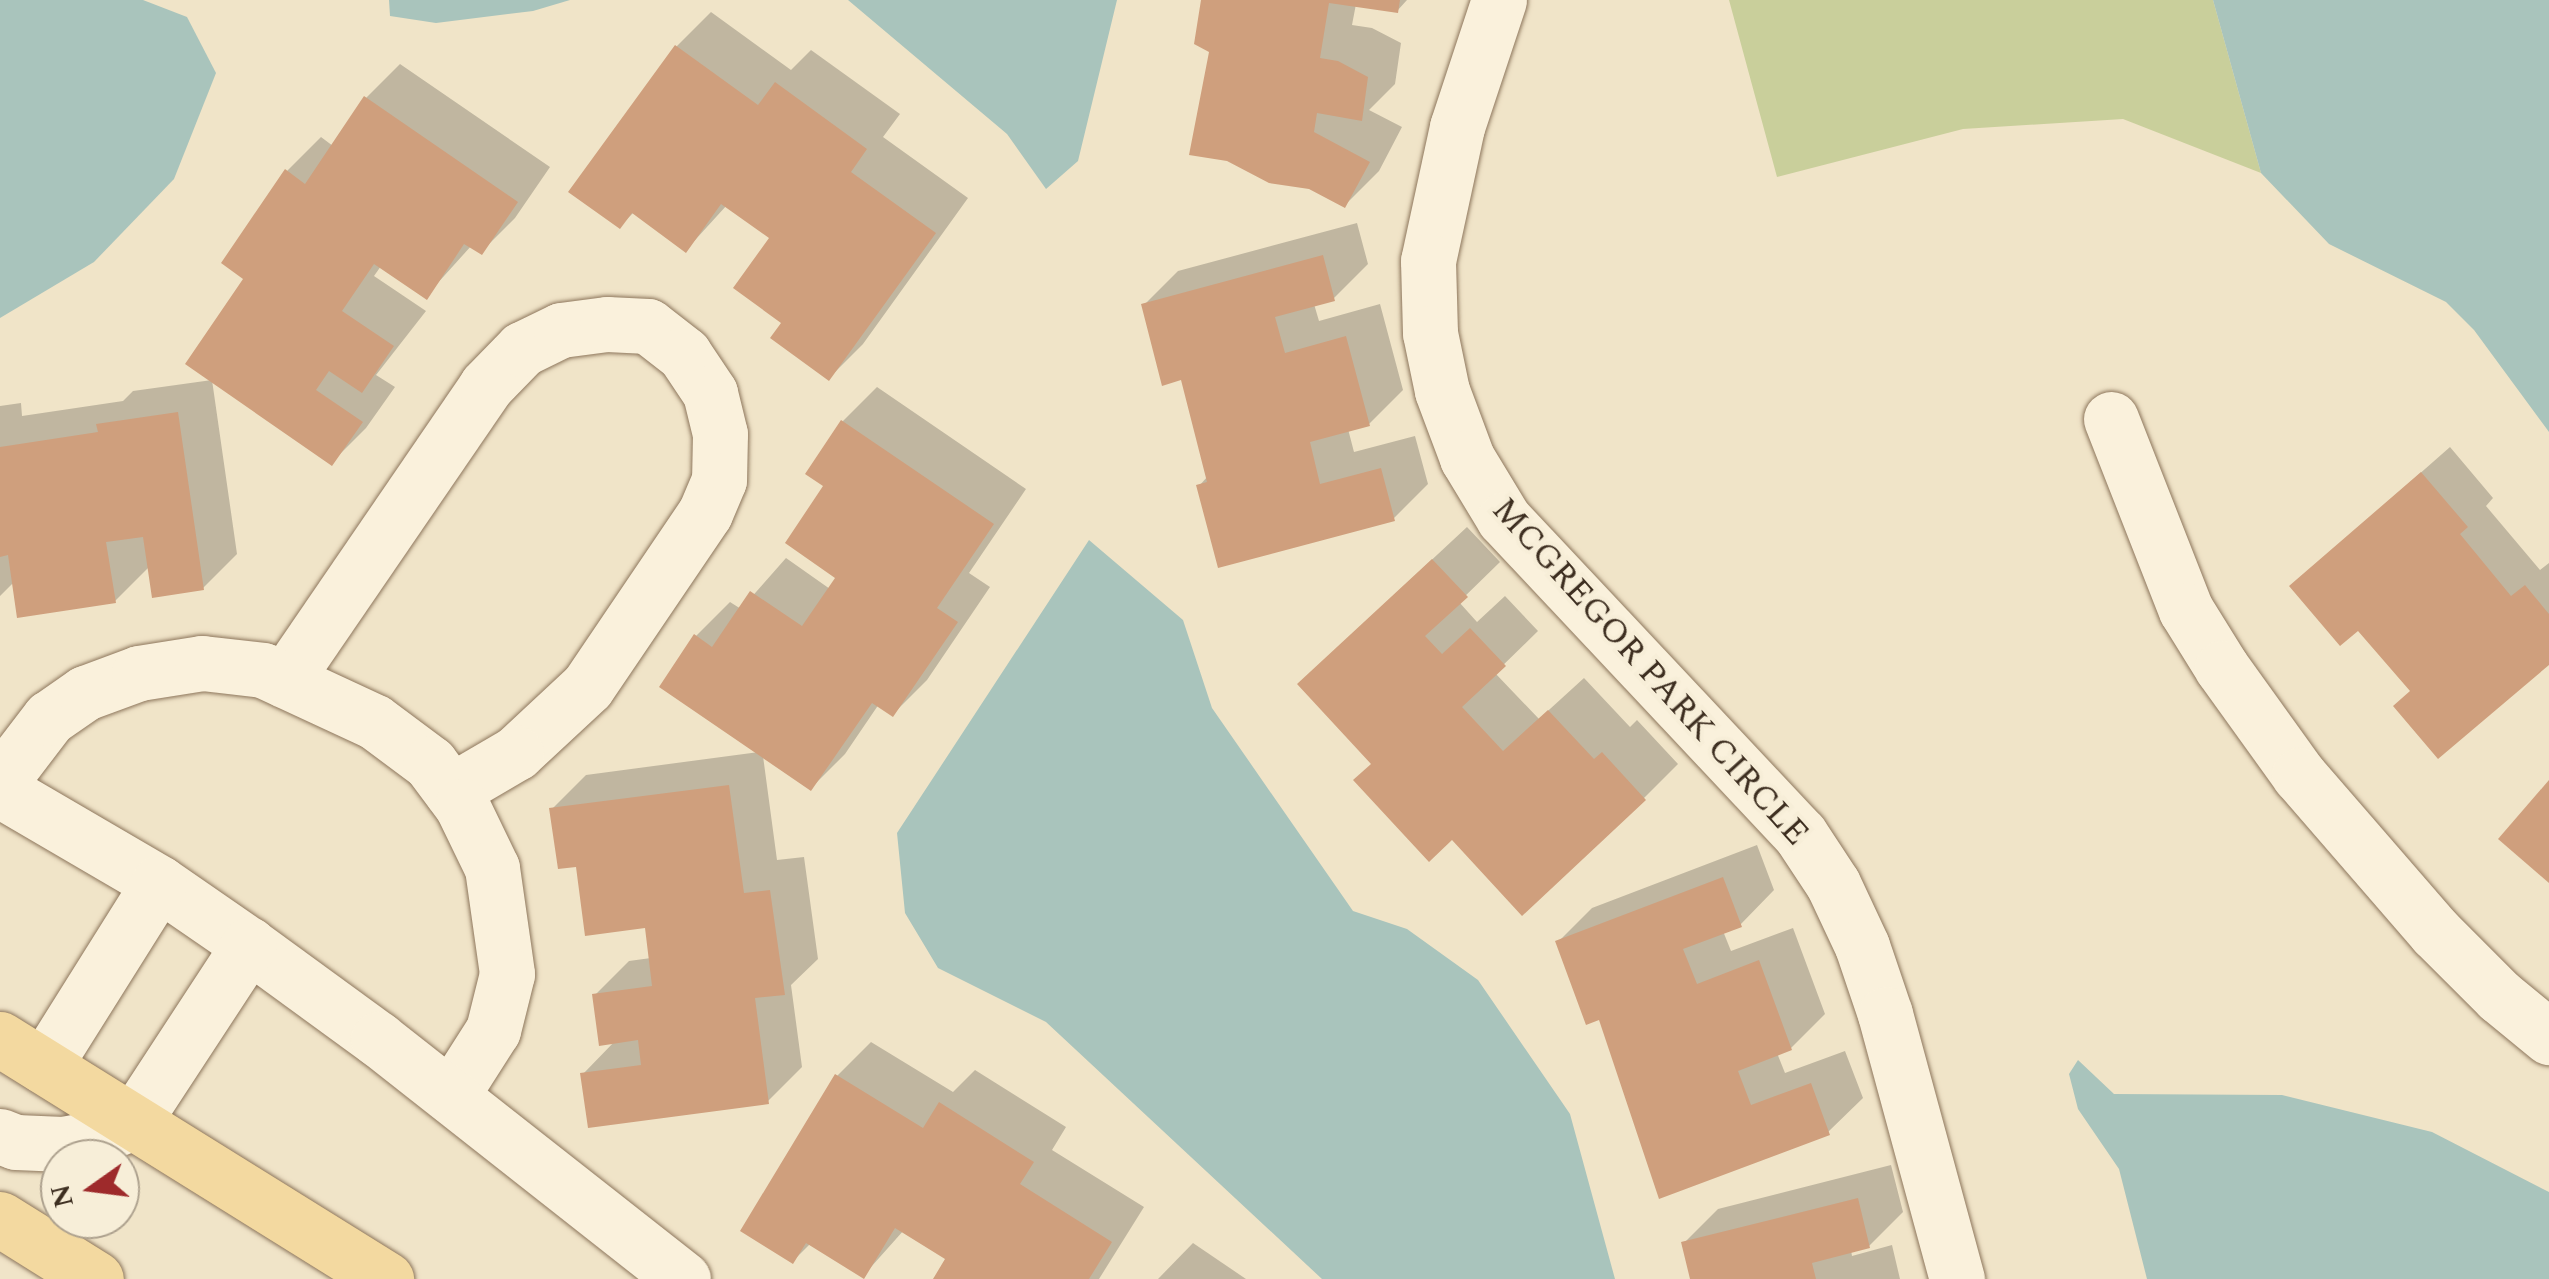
<!DOCTYPE html>
<html>
<head>
<meta charset="utf-8">
<style>
  body { margin:0 }
  #map { position:relative; width:2549px; height:1279px; overflow:hidden; background:#f0e4c8; font-family:Spectral,serif }
  div>[style] { position:absolute }
  [style*='--x'] { left:calc(var(--x)*1px); top:calc(var(--y)*1px); width:calc(var(--w)*1px); rotate:calc(var(--a)*1deg) }
  .green>* { inset:0; background:#c9cf9b }
  .water>* { inset:0; background:#a9c4bc }
  .shadow>* { inset:0; background:#0003 }
  .building>* { inset:0; background:#cf9f7d }
  .roads { filter:drop-shadow(0 0 2px #8d765c) drop-shadow(0 0 2px #8d765c) }
  .minor>* { height:55px; margin:-27.5px; padding:0 27.5px; transform-origin:27.5px; border-radius:27.5px; background:#faf1dc }
  .major>* { height:55px; margin:-27.5px; padding:0 27.5px; transform-origin:27.5px; border-radius:27.5px; background:#f3d9a0 }
  span { translate:-50% -50%; white-space:nowrap; text-align:center; line-height:1.15; -webkit-text-stroke:8px #f7eed8; paint-order:stroke }
  .street-label { font-size:35px; color:#3d2e20 }
  .north { position:absolute; left:40px; top:1139px; width:100px; height:100px; box-sizing:border-box; background:#f7eed8; border:2px solid #ada18e; border-radius:50%; rotate:256deg; font-size:28px; font-weight:700; line-height:40px; text-align:center; color:#3d2e20 }
  .north::after { content:''; display:block; margin:auto; width:35px; height:45px; background:#9e2a2b; clip-path:polygon(50% 0,100% 100%,50% 72%,0 100%) }
</style>
</head>
<body>
<div id="map">
  <div class="green">
    <i style="clip-path:polygon(1729px 0,2213px 0,2261px 173px,2123px 119px,1963px 129px,1777px 177px)"></i>
  </div>
  <div class="water">
    <i style="clip-path:polygon(0 0,143px 0,187px 17px,216px 73px,174px 179px,94px 262px,0 318px)"></i>
    <i style="clip-path:polygon(389px 0,570px 0,533px 11px,436px 23px,390px 16px)"></i>
    <i style="clip-path:polygon(848px 0,1117px 0,1078px 161px,1046px 189px,1007px 134px)"></i>
    <i style="clip-path:polygon(2213px 0,2549px 0,2549px 432px,2474px 330px,2446px 302px,2329px 244px,2261px 173px)"></i>
    <i style="clip-path:polygon(1089px 540px,1183px 620px,1212px 708px,1353px 911px,1407px 929px,1478px 980px,1570px 1114px,1615px 1279px,1322px 1279px,1046px 1022px,938px 968px,905px 913px,897px 833px)"></i>
    <i style="clip-path:polygon(2078px 1060px,2114px 1094px,2282px 1095px,2432px 1132px,2549px 1192px,2549px 1279px,2147px 1279px,2119px 1169px,2078px 1109px,2069px 1074px)"></i>
  </div>
  <div class="shadow">
    <i style="clip-path:polygon(1204px 0,1407px 0,1397px 11px,1356px 4px,1352px 25px,1372px 28px,1401px 43px,1395px 84px,1369px 110px,1402px 127px,1379px 171px,1345px 205px,1212px 50px)"></i>
    <i style="clip-path:polygon(711px 12px,791px 70px,811px 50px,900px 114px,883px 137px,968px 198px,863px 344px,829px 378px,784px 322px,772px 238px,727px 205px,686px 250px,634px 212px,620px 226px,572px 192px,677px 46px)"></i>
    <i style="clip-path:polygon(400px 64px,550px 167px,515px 218px,481px 252px,472px 245px,426px 296px,381px 266px,374px 276px,426px 311px,376px 375px,395px 387px,366px 428px,332px 462px,247px 279px,287px 171px,321px 137px,333px 146px,366px 98px)"></i>
    <i style="clip-path:polygon(1357px 223px,1368px 264px,1334px 298px,1314px 304px,1319px 321px,1380px 304px,1403px 390px,1369px 424px,1348px 429px,1354px 452px,1415px 436px,1428px 484px,1394px 518px,1199px 486px,1208px 476px,1182px 377px,1144px 305px,1178px 271px)"></i>
    <i style="clip-path:polygon(212px 380px,237px 554px,203px 588px,150px 566px,115px 601px,15px 581px,0 596px,0 406px,21px 403px,22px 416px,123px 401px,133px 391px)"></i>
    <i style="clip-path:polygon(877px 387px,1026px 489px,969px 573px,990px 587px,927px 680px,893px 714px,879px 704px,845px 754px,811px 788px,763px 756px,777px 860px,804px 857px,818px 959px,791px 985px,802px 1067px,768px 1101px,583px 1074px,616px 1040px,595px 995px,629px 961px,651px 958px,647px 925px,578px 864px,552px 809px,586px 775px,759px 752px,696px 636px,730px 602px,741px 609px,786px 558px,830px 589px,839px 577px,827px 486px,808px 473px,843px 421px)"></i>
    <i style="clip-path:polygon(2450px 447px,2493px 498px,2486px 506px,2540px 570px,2549px 563px,2549px 662px,2412px 691px,2358px 627px,2292px 586px)"></i>
    <i style="clip-path:polygon(1467px 527px,1500px 562px,1459px 602px,1477px 622px,1505px 596px,1538px 631px,1495px 673px,1539px 719px,1584px 678px,1630px 727px,1637px 720px,1678px 764px,1644px 798px,1452px 837px,1373px 763px,1335px 650px)"></i>
    <i style="clip-path:polygon(1757px 845px,1774px 890px,1740px 925px,1723px 931px,1731px 951px,1793px 928px,1825px 1014px,1791px 1048px,1777px 1053px,1785px 1073px,1845px 1051px,1863px 1098px,1828px 1132px,1660px 1196px,1600px 1017px,1558px 942px,1592px 908px)"></i>
    <i style="clip-path:polygon(871px 1042px,953px 1092px,975px 1070px,1066px 1127px,1052px 1150px,1144px 1207px,1099px 1279px,936px 1279px,948px 1258px,904px 1230px,863px 1276px,811px 1243px,793px 1261px,837px 1076px)"></i>
    <i style="clip-path:polygon(1891px 1165px,1903px 1212px,1869px 1246px,1851px 1250px,1852px 1256px,1892px 1245px,1900px 1279px,1693px 1279px,1684px 1243px,1718px 1209px)"></i>
    <i style="clip-path:polygon(1193px 1243px,1246px 1279px,1158px 1279px)"></i>
  </div>
  <div class="building">
    <i style="clip-path:polygon(1201px 0,1400px 0,1398px 13px,1329px 3px,1320px 58px,1338px 61px,1368px 77px,1362px 121px,1317px 113px,1314px 132px,1370px 162px,1345px 208px,1309px 189px,1269px 183px,1227px 161px,1189px 155px,1209px 52px,1194px 44px)"></i>
    <i style="clip-path:polygon(675px 45px,758px 105px,775px 82px,867px 149px,851px 172px,936px 233px,829px 381px,770px 338px,781px 323px,733px 288px,769px 238px,721px 204px,686px 253px,632px 213px,620px 229px,568px 192px)"></i>
    <i style="clip-path:polygon(364px 96px,518px 202px,482px 255px,464px 244px,427px 300px,374px 264px,342px 311px,394px 346px,362px 393px,329px 371px,316px 390px,363px 422px,332px 466px,185px 364px,243px 279px,221px 263px,285px 169px,305px 184px)"></i>
    <i style="clip-path:polygon(1323px 255px,1335px 301px,1275px 317px,1285px 353px,1346px 336px,1370px 426px,1310px 442px,1320px 484px,1381px 468px,1395px 521px,1218px 568px,1196px 485px,1207px 482px,1181px 380px,1162px 386px,1141px 304px)"></i>
    <i style="clip-path:polygon(178px 412px,204px 590px,152px 598px,143px 537px,106px 542px,116px 603px,17px 618px,8px 555px,0 557px,0 447px,98px 432px,96px 424px)"></i>
    <i style="clip-path:polygon(841px 420px,994px 524px,937px 608px,958px 622px,893px 717px,872px 703px,811px 791px,659px 687px,694px 634px,712px 647px,750px 591px,802px 626px,835px 578px,785px 543px,823px 486px,805px 474px)"></i>
    <i style="clip-path:polygon(2421px 472px,2468px 527px,2460px 534px,2511px 596px,2525px 585px,2549px 614px,2549px 665px,2438px 759px,2393px 706px,2410px 691px,2358px 631px,2340px 646px,2289px 586px)"></i>
    <i style="clip-path:polygon(1432px 559px,1468px 597px,1425px 636px,1442px 654px,1470px 628px,1506px 666px,1462px 707px,1503px 751px,1548px 710px,1594px 759px,1602px 752px,1646px 800px,1522px 916px,1452px 840px,1429px 862px,1353px 780px,1371px 764px,1297px 684px)"></i>
    <i style="clip-path:polygon(2549px 780px,2549px 883px,2498px 839px)"></i>
    <i style="clip-path:polygon(729px 785px,744px 893px,770px 890px,785px 995px,755px 998px,769px 1104px,588px 1128px,580px 1073px,641px 1065px,638px 1040px,599px 1046px,592px 994px,652px 986px,645px 928px,585px 936px,576px 867px,558px 869px,549px 808px)"></i>
    <i style="clip-path:polygon(1723px 877px,1742px 927px,1683px 949px,1697px 984px,1759px 960px,1792px 1050px,1738px 1071px,1751px 1105px,1811px 1083px,1830px 1135px,1659px 1199px,1599px 1020px,1586px 1025px,1555px 941px)"></i>
    <i style="clip-path:polygon(835px 1074px,923px 1128px,939px 1102px,1034px 1162px,1020px 1184px,1112px 1242px,1089px 1279px,933px 1279px,945px 1259px,895px 1228px,864px 1279px,806px 1243px,793px 1264px,740px 1231px)"></i>
    <i style="clip-path:polygon(1858px 1198px,1870px 1248px,1812px 1263px,1816px 1279px,1690px 1279px,1681px 1242px)"></i>
  </div>
  <div class="roads">
    <div class="minor">
      <i style="--x:1499;--y:0;--w:134;--a:108.3"></i>
      <i style="--x:1457;--y:127;--w:137;--a:102.2"></i>
      <i style="--x:1428;--y:261;--w:72;--a:88.4"></i>
      <i style="--x:1430;--y:333;--w:59;--a:78.3"></i>
      <i style="--x:1442;--y:391;--w:72;--a:69.5"></i>
      <i style="--x:1467;--y:458;--w:71;--a:58.8"></i>
      <i style="--x:1504;--y:519;--w:432;--a:46.8"></i>
      <i style="--x:1800;--y:834;--w:60;--a:56.6"></i>
      <i style="--x:1833;--y:884;--w:68;--a:64.9"></i>
      <i style="--x:1862;--y:946;--w:72;--a:71.3"></i>
      <i style="--x:1885;--y:1014;--w:275;--a:74.8"></i>
      <i style="--x:2111;--y:419;--w:205;--a:68.6"></i>
      <i style="--x:2186;--y:610;--w:68;--a:58.2"></i>
      <i style="--x:2222;--y:668;--w:132;--a:54.3"></i>
      <i style="--x:2299;--y:775;--w:208;--a:49.1"></i>
      <i style="--x:2435;--y:932;--w:91;--a:45"></i>
      <i style="--x:2499;--y:996;--w:65;--a:39.4"></i>
      <i style="--x:285;--y:680;--w:356;--a:-55.6"></i>
      <i style="--x:486;--y:386;--w:52;--a:-45.8"></i>
      <i style="--x:522;--y:349;--w:43;--a:-26"></i>
      <i style="--x:561;--y:330;--w:46;--a:-7.4"></i>
      <i style="--x:607;--y:324;--w:41;--a:2.8"></i>
      <i style="--x:648;--y:326;--w:46;--a:37.9"></i>
      <i style="--x:684;--y:354;--w:47;--a:56.3"></i>
      <i style="--x:710;--y:393;--w:42;--a:76.3"></i>
      <i style="--x:720;--y:434;--w:46;--a:91.2"></i>
      <i style="--x:719;--y:480;--w:36;--a:113"></i>
      <i style="--x:705;--y:513;--w:210;--a:124.1"></i>
      <i style="--x:587;--y:687;--w:97;--a:137.1"></i>
      <i style="--x:516;--y:753;--w:75;--a:149.7"></i>
      <i style="--x:0;--y:782;--w:81;--a:-52.6"></i>
      <i style="--x:49;--y:718;--w:44;--a:-34.8"></i>
      <i style="--x:85;--y:693;--w:58;--a:-20.3"></i>
      <i style="--x:139;--y:673;--w:64;--a:-9"></i>
      <i style="--x:202;--y:663;--w:61;--a:6.5"></i>
      <i style="--x:263;--y:670;--w:123;--a:24.9"></i>
      <i style="--x:375;--y:722;--w:69;--a:36.7"></i>
      <i style="--x:430;--y:763;--w:54;--a:53.3"></i>
      <i style="--x:462;--y:806;--w:69;--a:64.2"></i>
      <i style="--x:492;--y:868;--w:107;--a:81.9"></i>
      <i style="--x:507;--y:974;--w:58;--a:104"></i>
      <i style="--x:493;--y:1030;--w:78;--a:122.5"></i>
      <i style="--x:0;--y:790;--w:184;--a:30.3"></i>
      <i style="--x:159;--y:883;--w:109;--a:34.6"></i>
      <i style="--x:249;--y:945;--w:160;--a:36.1"></i>
      <i style="--x:378;--y:1039;--w:388;--a:38.2"></i>
      <i style="--x:44;--y:1066;--w:216;--a:-57.9"></i>
      <i style="--x:0;--y:1136;--w:17;--a:21"></i>
      <i style="--x:16;--y:1142;--w:47;--a:2.4"></i>
      <i style="--x:63;--y:1144;--w:32;--a:-11"></i>
      <i style="--x:94;--y:1138;--w:42;--a:-22.3"></i>
      <i style="--x:133;--y:1122;--w:212;--a:-56.8"></i>
    </div>
    <div class="major">
      <i style="--x:0;--y:1039;--w:455;--a:31.9"></i>
      <i style="--x:0;--y:1219;--w:113;--a:32"></i>
    </div>
  </div>
  <div class="street-label">
    <span style="left:1650px;top:672px;rotate:48deg">MCGREGOR PARK CIRCLE</span>
  </div>
  <div class="north">N</div>
</div>
</body>
</html>
